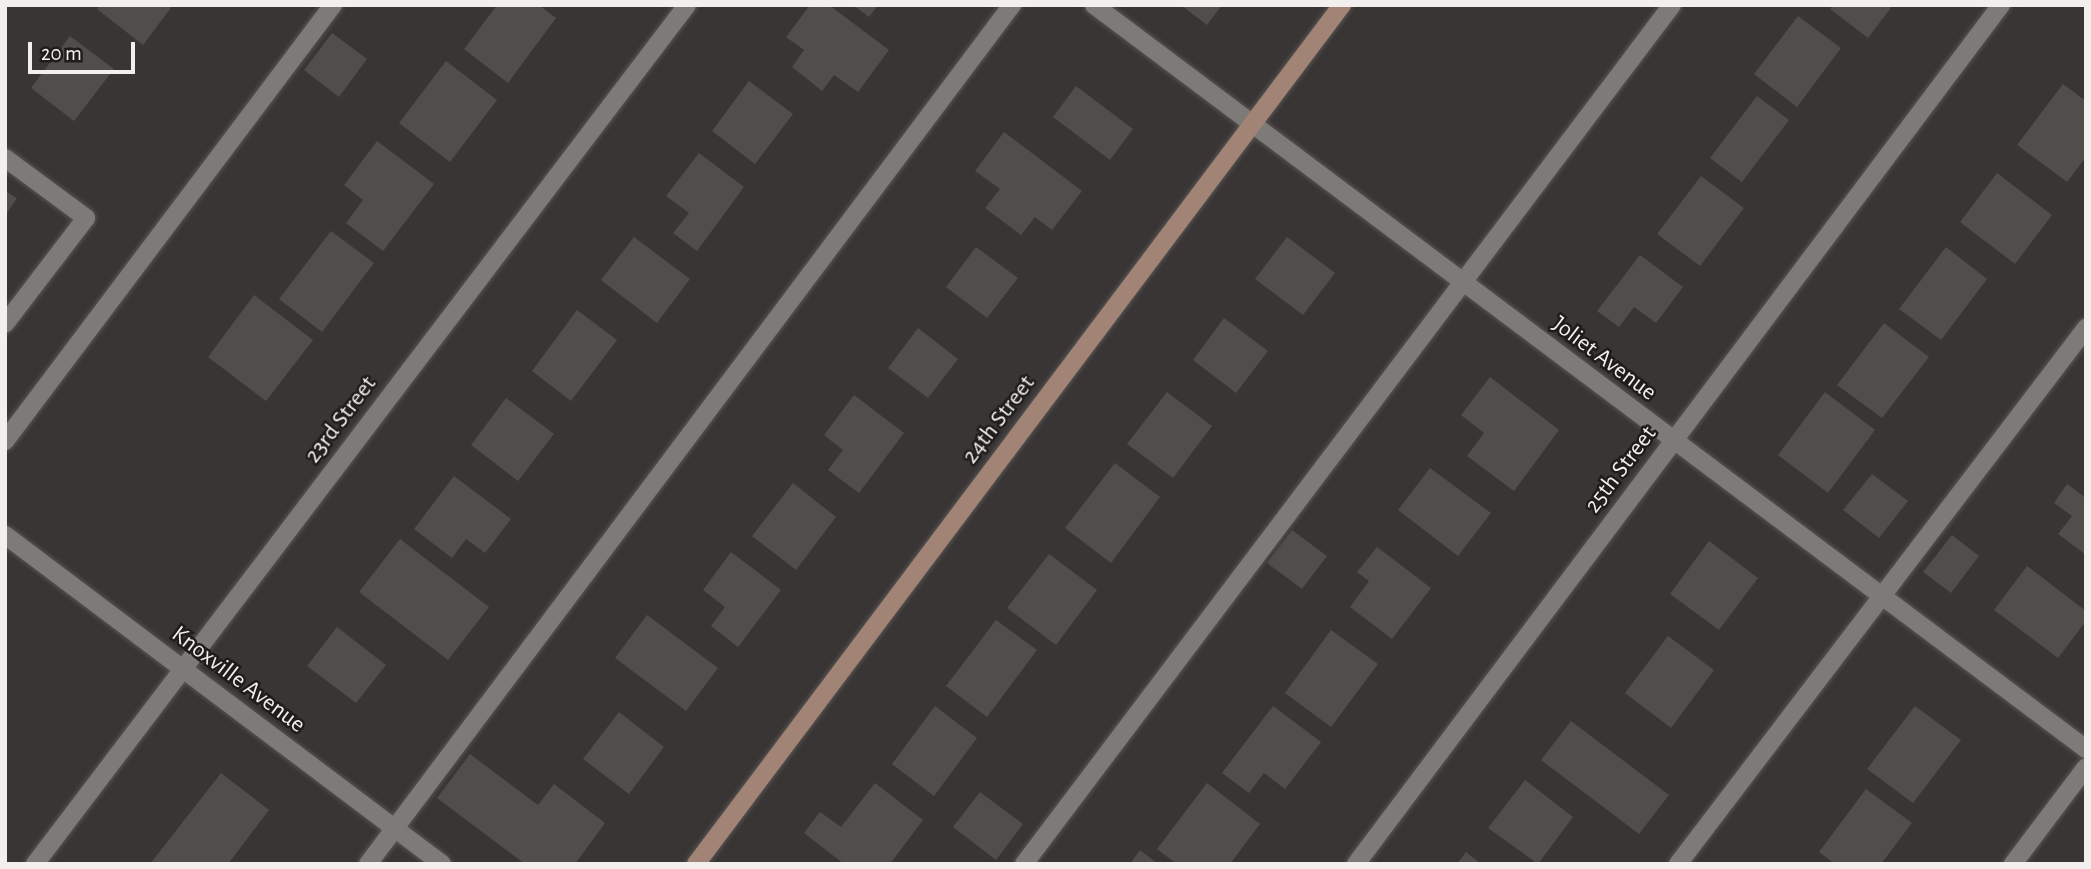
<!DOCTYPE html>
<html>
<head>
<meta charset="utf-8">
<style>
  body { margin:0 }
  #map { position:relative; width:2091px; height:869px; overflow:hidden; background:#393534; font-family:"Alegreya Sans",sans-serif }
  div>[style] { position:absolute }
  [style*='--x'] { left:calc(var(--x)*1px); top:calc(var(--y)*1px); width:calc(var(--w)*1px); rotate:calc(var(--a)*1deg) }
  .building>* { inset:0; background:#514d4b }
  .roads { filter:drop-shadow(0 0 2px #575452) drop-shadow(0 0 2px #575452) }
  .lane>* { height:18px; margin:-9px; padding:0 9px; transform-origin:9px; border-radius:9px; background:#7e7a78 }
  .street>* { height:18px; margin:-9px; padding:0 9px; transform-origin:9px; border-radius:9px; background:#7e7a78 }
  .secondary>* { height:18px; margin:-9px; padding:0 9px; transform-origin:9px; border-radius:9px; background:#a28477 }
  span { translate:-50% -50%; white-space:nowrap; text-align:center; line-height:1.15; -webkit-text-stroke:5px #1f1d1c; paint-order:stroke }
  .street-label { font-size:24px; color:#f2efee }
  .frame { position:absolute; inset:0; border:7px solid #f2efee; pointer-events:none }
  .scale { position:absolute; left:28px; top:42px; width:107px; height:32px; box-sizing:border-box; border:4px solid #f2efee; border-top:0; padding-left:9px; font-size:21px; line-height:24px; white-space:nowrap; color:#f2efee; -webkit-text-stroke:5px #1f1d1c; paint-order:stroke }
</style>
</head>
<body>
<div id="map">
  <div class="building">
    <i style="clip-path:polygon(100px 5px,173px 5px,143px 45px,97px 9px)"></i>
    <i style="clip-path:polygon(497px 5px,539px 5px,556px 18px,508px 83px,464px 49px)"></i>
    <i style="clip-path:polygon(810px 5px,829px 5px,889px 50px,858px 92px,834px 75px,822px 91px,792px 67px,804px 50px,786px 37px)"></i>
    <i style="clip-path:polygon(853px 5px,878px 5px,869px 17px)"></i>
    <i style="clip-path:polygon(1181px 5px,1222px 5px,1207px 25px)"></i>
    <i style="clip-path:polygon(1833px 5px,1893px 5px,1868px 38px,1830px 9px)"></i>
    <i style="clip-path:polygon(1798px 16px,1841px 48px,1797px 107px,1754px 74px)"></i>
    <i style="clip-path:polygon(332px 33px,367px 59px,339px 97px,304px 70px)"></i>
    <i style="clip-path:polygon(70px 36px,114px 69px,74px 121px,31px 88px)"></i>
    <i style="clip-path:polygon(446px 61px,497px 100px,450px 162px,399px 123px)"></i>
    <i style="clip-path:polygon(749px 81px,793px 114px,755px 164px,712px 131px)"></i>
    <i style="clip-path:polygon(2063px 84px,2086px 101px,2086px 157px,2067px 182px,2017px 145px)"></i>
    <i style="clip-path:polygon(1076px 86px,1133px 129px,1110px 160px,1053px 117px)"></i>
    <i style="clip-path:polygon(1757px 96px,1789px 120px,1742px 182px,1710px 158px)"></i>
    <i style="clip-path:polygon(1004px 132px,1082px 191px,1052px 230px,1035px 217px,1021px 235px,985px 208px,1000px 189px,975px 171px)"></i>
    <i style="clip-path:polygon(377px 141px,434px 184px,383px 251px,346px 223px,363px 200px,344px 185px)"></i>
    <i style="clip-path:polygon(699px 153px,744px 187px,697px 251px,673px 233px,689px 213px,666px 196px)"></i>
    <i style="clip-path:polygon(1997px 173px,2052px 215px,2015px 264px,1960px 222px)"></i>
    <i style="clip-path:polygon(1701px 176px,1744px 208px,1700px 266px,1657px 234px)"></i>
    <i style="clip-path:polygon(5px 191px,17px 198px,5px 216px)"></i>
    <i style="clip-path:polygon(331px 231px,374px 263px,322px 332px,279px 299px)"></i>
    <i style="clip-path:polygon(634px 237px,690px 279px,657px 323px,601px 280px)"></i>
    <i style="clip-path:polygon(1287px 237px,1335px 273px,1303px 315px,1255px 279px)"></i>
    <i style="clip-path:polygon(976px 247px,1018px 278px,987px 318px,946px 287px)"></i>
    <i style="clip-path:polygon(1946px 247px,1987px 279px,1941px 340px,1899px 309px)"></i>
    <i style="clip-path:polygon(1640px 255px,1683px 287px,1656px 323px,1634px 307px,1619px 327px,1597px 311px)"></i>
    <i style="clip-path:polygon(254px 295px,313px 340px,266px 401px,208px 357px)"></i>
    <i style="clip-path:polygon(577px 310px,617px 340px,571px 401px,532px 371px)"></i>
    <i style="clip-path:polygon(1224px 318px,1268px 351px,1236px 393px,1193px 360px)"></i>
    <i style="clip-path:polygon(1884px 323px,1929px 357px,1882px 418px,1837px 385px)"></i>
    <i style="clip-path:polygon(918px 328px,958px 359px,928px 398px,888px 368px)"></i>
    <i style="clip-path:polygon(1490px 377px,1559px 430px,1514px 491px,1467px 456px,1484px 433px,1461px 415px)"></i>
    <i style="clip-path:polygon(1167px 392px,1212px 426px,1173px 478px,1127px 444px)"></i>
    <i style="clip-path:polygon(1825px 392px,1875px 430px,1828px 493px,1778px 455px)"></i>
    <i style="clip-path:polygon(854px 395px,904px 433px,859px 493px,828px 470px,843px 450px,824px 435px)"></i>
    <i style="clip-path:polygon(506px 398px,554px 434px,518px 481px,471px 445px)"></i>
    <i style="clip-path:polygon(1115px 463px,1160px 497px,1111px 563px,1065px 528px)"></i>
    <i style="clip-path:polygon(1430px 468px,1491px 513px,1458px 556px,1398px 510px)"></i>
    <i style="clip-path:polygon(1872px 474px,1908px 501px,1879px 538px,1843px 510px)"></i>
    <i style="clip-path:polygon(454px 476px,511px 519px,485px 553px,466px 539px,452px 558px,414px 529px)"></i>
    <i style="clip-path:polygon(793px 483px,836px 517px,796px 570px,752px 536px)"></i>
    <i style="clip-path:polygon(2067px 484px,2086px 498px,2086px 555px,2058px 534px,2072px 516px,2054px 503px)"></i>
    <i style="clip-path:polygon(1292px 530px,1327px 556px,1302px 589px,1267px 563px)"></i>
    <i style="clip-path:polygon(1952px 535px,1979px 556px,1951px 593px,1923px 572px)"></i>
    <i style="clip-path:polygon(400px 539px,489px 607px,448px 660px,359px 592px)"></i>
    <i style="clip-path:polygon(1709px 541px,1758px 578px,1719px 630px,1670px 594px)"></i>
    <i style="clip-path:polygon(1377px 547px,1431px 588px,1392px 639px,1350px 607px,1369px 581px,1357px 572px)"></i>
    <i style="clip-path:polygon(731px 552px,781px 590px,738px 647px,711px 626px,725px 607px,703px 590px)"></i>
    <i style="clip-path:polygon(1049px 554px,1097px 590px,1056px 645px,1007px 608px)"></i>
    <i style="clip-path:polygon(2027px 566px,2086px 611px,2086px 621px,2058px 658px,1994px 610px)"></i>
    <i style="clip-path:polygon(647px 615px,718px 668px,686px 711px,615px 658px)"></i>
    <i style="clip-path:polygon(996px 620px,1037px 650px,987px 717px,946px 686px)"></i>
    <i style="clip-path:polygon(337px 627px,386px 665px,356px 703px,307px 666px)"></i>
    <i style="clip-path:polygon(1331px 630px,1378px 664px,1331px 727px,1285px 693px)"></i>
    <i style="clip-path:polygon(1668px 636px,1714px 670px,1671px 728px,1625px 693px)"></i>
    <i style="clip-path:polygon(935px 706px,977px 738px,934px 796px,892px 764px)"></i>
    <i style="clip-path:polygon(1273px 706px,1321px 742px,1285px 789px,1264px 773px,1249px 793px,1222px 773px)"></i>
    <i style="clip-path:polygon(1915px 706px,1961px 740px,1913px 803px,1867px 769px)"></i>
    <i style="clip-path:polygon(619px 712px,664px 747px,629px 794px,583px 759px)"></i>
    <i style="clip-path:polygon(1571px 721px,1669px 795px,1639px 834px,1541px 760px)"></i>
    <i style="clip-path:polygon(470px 754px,538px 805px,554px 784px,605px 823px,575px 864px,525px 864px,437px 798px)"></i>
    <i style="clip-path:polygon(221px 773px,269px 810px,228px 864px,150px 864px)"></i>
    <i style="clip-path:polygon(1525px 780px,1573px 817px,1538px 864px,1488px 828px)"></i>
    <i style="clip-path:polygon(875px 783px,923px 820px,890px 864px,844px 864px,804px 833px,820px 812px,841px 827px)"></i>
    <i style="clip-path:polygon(1207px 783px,1260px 824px,1230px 864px,1177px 864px,1157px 849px)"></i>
    <i style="clip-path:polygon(1866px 789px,1912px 823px,1881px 864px,1835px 864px,1819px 852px)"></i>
    <i style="clip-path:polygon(980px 792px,1023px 824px,996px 860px,953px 827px)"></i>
    <i style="clip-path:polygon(1140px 850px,1158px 864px,1130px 864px)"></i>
    <i style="clip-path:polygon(1466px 852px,1481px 864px,1457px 864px)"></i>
  </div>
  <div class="roads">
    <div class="lane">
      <i style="--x:5;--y:158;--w:101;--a:36.5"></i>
      <i style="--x:86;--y:218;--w:133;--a:127.4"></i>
      <i style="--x:5;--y:441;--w:546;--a:-53.05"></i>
      <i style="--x:368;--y:864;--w:1074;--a:-53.14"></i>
      <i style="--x:1024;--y:864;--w:1076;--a:-52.97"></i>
      <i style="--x:1678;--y:864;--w:674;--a:-52.72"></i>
    </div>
    <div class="street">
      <i style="--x:1094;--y:5;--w:1240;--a:36.87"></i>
      <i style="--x:5;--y:535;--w:547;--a:36.97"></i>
      <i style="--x:35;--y:864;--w:1078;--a:-52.8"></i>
      <i style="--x:1356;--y:864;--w:1074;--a:-53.1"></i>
      <i style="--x:2013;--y:864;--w:121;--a:-53"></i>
    </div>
    <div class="secondary">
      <i style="--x:696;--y:864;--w:1075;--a:-53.06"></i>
    </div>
  </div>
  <div class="street-label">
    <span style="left:1604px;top:359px;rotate:37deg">Joliet Avenue</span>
    <span style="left:341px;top:420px;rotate:-53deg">23rd Street</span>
    <span style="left:999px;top:420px;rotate:-53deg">24th Street</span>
    <span style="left:1621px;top:470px;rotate:-53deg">25th Street</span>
    <span style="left:238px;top:680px;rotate:37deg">Knoxville Avenue</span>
  </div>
  <div class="frame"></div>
  <div class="scale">20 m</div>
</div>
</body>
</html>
